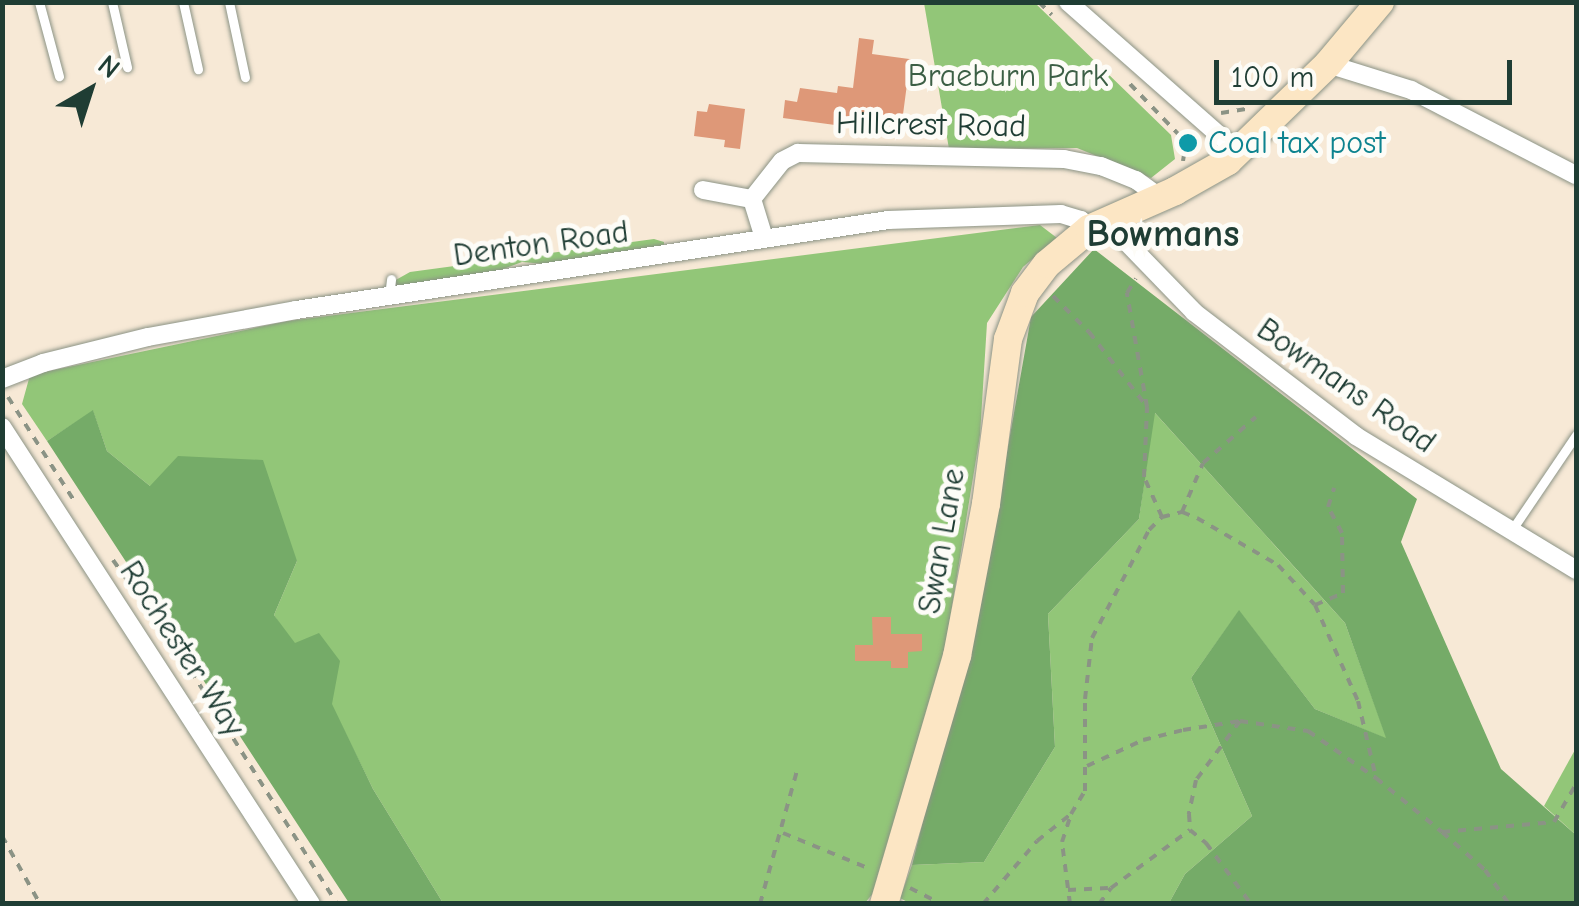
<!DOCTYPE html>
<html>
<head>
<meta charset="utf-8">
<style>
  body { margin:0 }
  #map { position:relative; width:1579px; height:906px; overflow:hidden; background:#f7e9d6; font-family:"Comic Neue",sans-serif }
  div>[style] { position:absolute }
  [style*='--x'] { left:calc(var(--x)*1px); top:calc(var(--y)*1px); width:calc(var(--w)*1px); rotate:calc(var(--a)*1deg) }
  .green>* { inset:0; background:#92c678 }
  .forest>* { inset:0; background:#75ab68 }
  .building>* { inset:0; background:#de9878 }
  .path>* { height:4px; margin-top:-2px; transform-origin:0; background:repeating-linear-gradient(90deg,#8b9385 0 8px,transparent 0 16px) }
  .roads { filter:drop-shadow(0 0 2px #8b9385) drop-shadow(0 0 2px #8b9385) }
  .lane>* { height:9px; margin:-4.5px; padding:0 4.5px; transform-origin:4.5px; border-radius:4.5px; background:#fff }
  .street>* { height:18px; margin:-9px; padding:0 9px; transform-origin:9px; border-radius:9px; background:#fff }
  .secondary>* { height:28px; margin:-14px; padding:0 14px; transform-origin:14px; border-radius:14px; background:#fce6c4 }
  .dots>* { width:28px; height:28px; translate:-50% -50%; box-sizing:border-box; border:5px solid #fdfcf7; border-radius:50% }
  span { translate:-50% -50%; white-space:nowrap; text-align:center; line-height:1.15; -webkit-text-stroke:10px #fdfcf7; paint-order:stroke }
  .park-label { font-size:32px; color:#3c5f45 }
  .street-label { font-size:32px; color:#1f3d34 }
  .culture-label { font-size:32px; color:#0d838f }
  .left { translate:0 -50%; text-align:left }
  .quarter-label { font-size:38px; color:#1f3d34; font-weight:700 }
  .frame { position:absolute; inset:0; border:5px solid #1f3d34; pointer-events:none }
  .north { position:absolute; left:40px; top:40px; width:100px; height:100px; -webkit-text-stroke:8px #fdfcf7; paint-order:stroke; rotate:39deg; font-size:28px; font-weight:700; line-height:40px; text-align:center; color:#1f3d34 }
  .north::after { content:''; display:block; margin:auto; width:35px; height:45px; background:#1f3d34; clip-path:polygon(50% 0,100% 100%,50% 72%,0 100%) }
  .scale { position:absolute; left:1214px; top:60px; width:298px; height:45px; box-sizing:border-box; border:5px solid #1f3d34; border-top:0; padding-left:12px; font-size:30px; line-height:35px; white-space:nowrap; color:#1f3d34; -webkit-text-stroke:8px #fdfcf7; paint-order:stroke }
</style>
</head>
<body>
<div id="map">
  <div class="green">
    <i style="clip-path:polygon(924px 3px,1035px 3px,1171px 135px,1175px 159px,1151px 178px,1077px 148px,949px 149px)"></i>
    <i style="clip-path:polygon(1040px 225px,1057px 238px,1023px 267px,987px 323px,980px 435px,946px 643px,879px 886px,865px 903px,443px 903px,373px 789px,331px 704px,274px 615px,297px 561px,150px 486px,107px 451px,93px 411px,47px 441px,22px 404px,30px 375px,288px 321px)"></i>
    <i style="clip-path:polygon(654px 239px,664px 242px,664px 248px,556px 265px,522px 262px,488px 275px,399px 288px,394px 281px,410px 272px)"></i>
    <i style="clip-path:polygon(1154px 412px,1345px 623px,1387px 739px,1315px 709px,1239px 611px,1191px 678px,1252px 816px,1185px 874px,1169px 903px,911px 904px,900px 898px,912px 865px,984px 862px,1055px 747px,1048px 614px,1139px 519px)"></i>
    <i style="clip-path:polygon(1576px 748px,1576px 835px,1544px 806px)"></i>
  </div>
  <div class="forest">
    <i style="clip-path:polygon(1094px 249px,1417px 499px,1401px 542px,1501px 769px,1576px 835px,1576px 903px,1169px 903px,1185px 874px,1252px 816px,1191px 678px,1239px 610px,1315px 709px,1386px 738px,1345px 623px,1155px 413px,1139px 519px,1048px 614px,1055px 747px,984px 862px,912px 865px,987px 565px,1031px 317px)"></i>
    <i style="clip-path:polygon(93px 410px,107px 451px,150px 486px,178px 456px,263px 460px,297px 561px,274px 615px,295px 643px,319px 633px,340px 661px,332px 704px,373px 789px,443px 903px,349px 903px,47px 441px)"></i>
  </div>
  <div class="building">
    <i style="clip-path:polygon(859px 38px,874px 40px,872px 54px,924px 61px,921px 85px,907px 84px,902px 122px,852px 116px,850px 127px,783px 118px,785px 100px,797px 102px,800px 88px,837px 93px,838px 86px,853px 88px)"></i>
    <i style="clip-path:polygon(709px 104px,745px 109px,740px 149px,724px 147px,725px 140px,694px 136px,697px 111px,707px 112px)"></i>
    <i style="clip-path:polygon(872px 617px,891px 617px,891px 634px,922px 634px,922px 651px,908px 652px,908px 668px,891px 668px,891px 661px,855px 661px,855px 645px,873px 645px)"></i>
  </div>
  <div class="path">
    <i style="--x:1039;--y:2;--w:18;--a:45"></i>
    <i style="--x:1130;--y:84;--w:81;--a:46"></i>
    <i style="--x:1221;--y:113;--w:25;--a:-9"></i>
    <i style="--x:1183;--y:161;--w:19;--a:-81"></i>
    <i style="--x:1186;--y:142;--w:11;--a:-41"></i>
    <i style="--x:1053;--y:296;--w:51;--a:45"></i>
    <i style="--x:1089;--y:332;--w:90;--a:52.2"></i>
    <i style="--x:8;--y:397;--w:125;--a:57.5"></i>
    <i style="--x:1182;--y:512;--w:53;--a:-66.8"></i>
    <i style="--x:1203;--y:463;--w:70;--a:-41"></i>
    <i style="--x:1162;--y:517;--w:21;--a:-14"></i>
    <i style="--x:1182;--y:512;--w:16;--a:22"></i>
    <i style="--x:1197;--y:518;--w:94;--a:30.1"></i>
    <i style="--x:1278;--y:565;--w:54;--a:47.2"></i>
    <i style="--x:1315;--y:605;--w:105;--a:65.9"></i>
    <i style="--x:1358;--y:701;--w:79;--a:76.8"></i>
    <i style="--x:113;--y:560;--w:136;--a:54.9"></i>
    <i style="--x:191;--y:671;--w:275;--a:57.9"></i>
    <i style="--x:1315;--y:605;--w:30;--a:-23"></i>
    <i style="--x:1343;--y:593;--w:60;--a:-91"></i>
    <i style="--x:1342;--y:533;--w:30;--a:-118"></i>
    <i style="--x:1328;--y:507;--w:20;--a:-72"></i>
    <i style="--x:1240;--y:721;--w:74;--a:126.7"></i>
    <i style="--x:1196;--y:780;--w:35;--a:102"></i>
    <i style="--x:1189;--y:814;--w:16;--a:86"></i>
    <i style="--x:1190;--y:830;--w:21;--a:39"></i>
    <i style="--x:1206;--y:843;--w:76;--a:53.6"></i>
    <i style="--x:1087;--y:766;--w:62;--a:-24.9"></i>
    <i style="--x:1143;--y:740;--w:41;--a:-14"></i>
    <i style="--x:1183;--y:730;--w:58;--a:-9"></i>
    <i style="--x:1240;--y:721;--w:69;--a:8.4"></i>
    <i style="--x:1308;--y:731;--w:83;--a:34.7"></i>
    <i style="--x:1376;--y:778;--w:85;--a:39.3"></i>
    <i style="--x:1442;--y:832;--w:57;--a:41.5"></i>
    <i style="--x:1485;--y:870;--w:42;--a:54.8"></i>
    <i style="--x:1442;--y:832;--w:112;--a:-5.1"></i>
    <i style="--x:1554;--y:822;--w:44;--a:-59.9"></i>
    <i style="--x:783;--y:833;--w:94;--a:22.5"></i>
    <i style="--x:2;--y:836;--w:78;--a:60.8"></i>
    <i style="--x:910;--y:888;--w:36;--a:27"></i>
    <i style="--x:1068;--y:890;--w:40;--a:-2.9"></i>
    <i style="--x:760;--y:904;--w:142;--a:-74.5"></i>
    <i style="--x:983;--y:904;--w:83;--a:-49.4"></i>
    <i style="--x:1037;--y:841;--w:43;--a:-38.5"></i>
    <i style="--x:1071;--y:814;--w:27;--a:-59"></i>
    <i style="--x:1085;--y:791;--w:92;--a:-90"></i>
    <i style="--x:1085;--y:699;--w:61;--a:-83.5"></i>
    <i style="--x:1092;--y:638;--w:122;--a:-62.2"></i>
    <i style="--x:1149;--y:530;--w:18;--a:-45"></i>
    <i style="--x:1162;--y:517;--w:44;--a:-114.2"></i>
    <i style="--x:1144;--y:477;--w:70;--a:-87.5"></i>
    <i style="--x:1147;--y:407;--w:116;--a:-100"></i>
    <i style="--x:1127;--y:293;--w:17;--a:-59"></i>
    <i style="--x:1070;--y:904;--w:63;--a:-97.4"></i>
    <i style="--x:1062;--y:842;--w:29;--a:-72"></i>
    <i style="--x:1099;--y:904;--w:20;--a:-53"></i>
    <i style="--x:1111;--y:888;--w:98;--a:-36.3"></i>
  </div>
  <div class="roads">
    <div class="lane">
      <i style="--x:39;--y:2;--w:77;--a:74.9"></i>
      <i style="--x:112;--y:2;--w:67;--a:77"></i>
      <i style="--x:183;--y:2;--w:69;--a:77.4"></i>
      <i style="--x:229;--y:2;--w:77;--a:78"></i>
      <i style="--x:389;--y:296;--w:17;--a:-83"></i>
      <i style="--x:1511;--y:531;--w:116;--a:-55.9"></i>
    </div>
    <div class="street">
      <i style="--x:1068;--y:2;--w:227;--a:41.4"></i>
      <i style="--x:1328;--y:64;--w:87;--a:17.4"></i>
      <i style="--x:1411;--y:90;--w:186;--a:27.3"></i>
      <i style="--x:703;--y:190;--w:50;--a:10.4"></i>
      <i style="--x:752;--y:199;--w:48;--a:-51.7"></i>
      <i style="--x:782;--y:161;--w:18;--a:-27"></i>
      <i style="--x:798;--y:153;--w:266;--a:1.3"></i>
      <i style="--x:1064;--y:159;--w:38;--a:11"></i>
      <i style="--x:1101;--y:166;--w:38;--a:22"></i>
      <i style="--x:1136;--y:180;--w:31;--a:36"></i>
      <i style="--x:752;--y:199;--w:41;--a:72.9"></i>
      <i style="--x:1105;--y:220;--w:128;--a:45.9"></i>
      <i style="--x:1194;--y:312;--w:204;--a:37.4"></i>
      <i style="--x:1356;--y:436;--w:258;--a:31.3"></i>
      <i style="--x:2;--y:379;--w:44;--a:-21.3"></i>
      <i style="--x:43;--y:363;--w:108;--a:-13.9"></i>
      <i style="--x:148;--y:337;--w:150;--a:-10.3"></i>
      <i style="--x:296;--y:310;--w:599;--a:-8.64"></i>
      <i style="--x:888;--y:220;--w:173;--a:-2"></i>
      <i style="--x:1061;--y:214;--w:21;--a:17"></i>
      <i style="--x:1081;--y:220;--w:12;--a:48"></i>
      <i style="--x:2;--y:427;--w:568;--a:57.06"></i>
    </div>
    <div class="secondary">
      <i style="--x:884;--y:904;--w:259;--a:-73.6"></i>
      <i style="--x:957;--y:656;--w:155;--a:-79.2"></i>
      <i style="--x:986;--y:504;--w:166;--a:-82.4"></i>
      <i style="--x:1008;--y:339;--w:49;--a:-69.7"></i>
      <i style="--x:1025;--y:293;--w:36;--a:-53"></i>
      <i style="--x:1047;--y:264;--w:55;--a:-39.8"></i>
      <i style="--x:1089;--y:229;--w:94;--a:-23.8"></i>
      <i style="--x:1175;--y:191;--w:61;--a:-29.5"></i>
      <i style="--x:1228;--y:161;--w:139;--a:-44.1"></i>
      <i style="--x:1328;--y:64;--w:81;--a:-50"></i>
    </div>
  </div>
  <div class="dots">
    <i style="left:1188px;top:143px;background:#0f9aa8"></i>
  </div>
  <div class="park-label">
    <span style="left:1008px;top:76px">Braeburn Park</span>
  </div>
  <div class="street-label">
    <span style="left:931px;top:125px;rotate:1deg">Hillcrest Road</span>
    <span style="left:541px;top:244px;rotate:-8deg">Denton Road</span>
    <span style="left:1346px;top:386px;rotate:35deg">Bowmans Road</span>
    <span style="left:942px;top:541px;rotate:-80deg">Swan Lane</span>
    <span style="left:182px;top:649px;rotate:57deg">Rochester Way</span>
  </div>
  <div class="culture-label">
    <span class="left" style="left:1208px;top:143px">Coal tax post</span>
  </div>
  <div class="quarter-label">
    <span style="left:1163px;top:235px">Bowmans</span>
  </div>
  <div class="frame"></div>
  <div class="north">N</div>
  <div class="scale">100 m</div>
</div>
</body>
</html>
